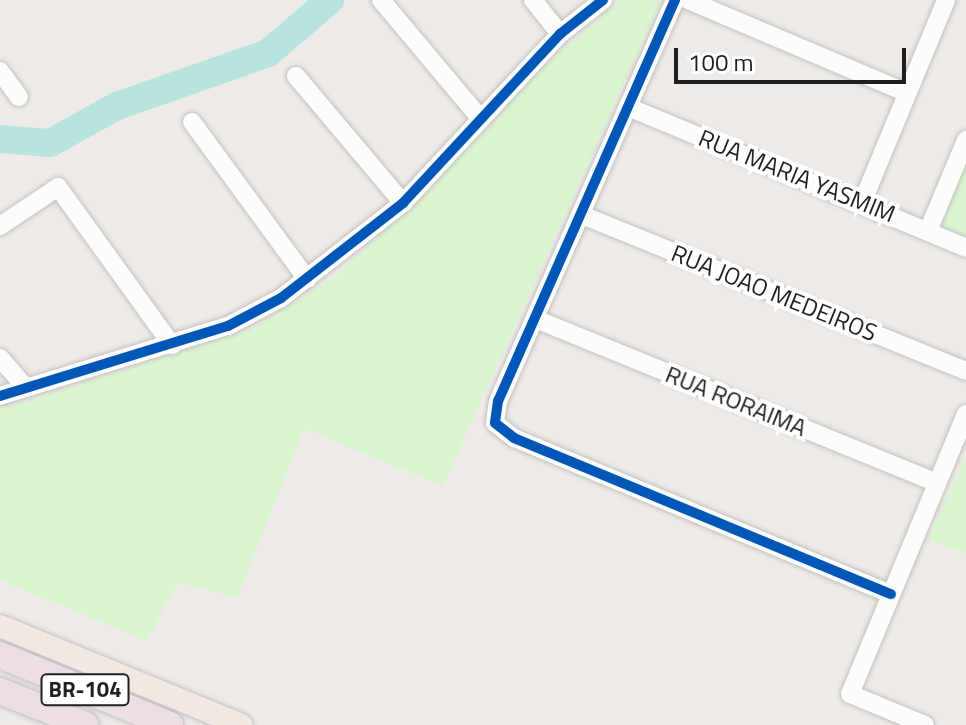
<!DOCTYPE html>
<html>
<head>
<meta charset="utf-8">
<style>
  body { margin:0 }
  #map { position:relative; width:966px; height:725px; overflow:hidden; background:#edeae7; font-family:"Titillium Web",sans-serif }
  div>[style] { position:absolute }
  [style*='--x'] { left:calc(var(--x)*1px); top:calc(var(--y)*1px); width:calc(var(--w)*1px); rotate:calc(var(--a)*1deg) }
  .park>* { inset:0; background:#dbf4d0 }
  .river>* { height:28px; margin:-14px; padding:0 14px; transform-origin:14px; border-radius:14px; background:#b8e4df }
  .roads { filter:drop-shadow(0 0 2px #c3c1c0) drop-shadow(0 0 2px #c3c1c0) }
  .minor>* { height:18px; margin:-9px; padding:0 9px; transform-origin:9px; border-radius:9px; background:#fcfcfb }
  .major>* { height:22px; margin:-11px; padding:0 11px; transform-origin:11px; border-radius:11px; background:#f1e8e4 }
  .highway>* { height:26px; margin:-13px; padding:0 13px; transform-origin:13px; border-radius:13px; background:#ebdee4 }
  .cycleway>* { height:10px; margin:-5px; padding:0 5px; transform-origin:5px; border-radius:5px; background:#0057b8 }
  span { translate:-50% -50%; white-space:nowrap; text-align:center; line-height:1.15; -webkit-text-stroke:8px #fff; paint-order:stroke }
  .shield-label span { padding:2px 6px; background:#fff; border:2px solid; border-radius:6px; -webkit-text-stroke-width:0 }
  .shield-label { font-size:22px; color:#1f1f1f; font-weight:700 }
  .street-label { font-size:24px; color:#1f1f1f }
  .scale { position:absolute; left:674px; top:48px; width:232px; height:36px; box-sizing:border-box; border:4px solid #1f1f1f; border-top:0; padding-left:10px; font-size:24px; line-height:28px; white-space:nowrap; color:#1f1f1f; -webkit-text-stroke:6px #fff; paint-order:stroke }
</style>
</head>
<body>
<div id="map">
  <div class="park">
    <i style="clip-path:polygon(620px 0,661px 1px,443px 486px,304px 429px,237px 598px,177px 583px,147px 641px,0 580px,0 409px,249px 330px,341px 273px,547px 64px)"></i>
    <i style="clip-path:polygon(966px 150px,966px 242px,935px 228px)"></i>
    <i style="clip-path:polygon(966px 458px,966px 554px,928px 539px)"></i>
  </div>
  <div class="river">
    <i style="--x:0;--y:139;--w:50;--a:4.6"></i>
    <i style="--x:50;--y:143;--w:77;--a:-28.9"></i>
    <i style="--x:117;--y:106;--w:160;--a:-19.3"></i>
    <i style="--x:268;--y:53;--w:82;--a:-40.5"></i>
  </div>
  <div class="roads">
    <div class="minor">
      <i style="--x:381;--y:0;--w:155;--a:50"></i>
      <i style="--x:533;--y:0;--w:43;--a:51.5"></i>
      <i style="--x:675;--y:0;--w:438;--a:113.8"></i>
      <i style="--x:498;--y:401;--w:22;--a:98"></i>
      <i style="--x:495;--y:423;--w:24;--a:38"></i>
      <i style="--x:514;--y:438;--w:408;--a:22.5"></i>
      <i style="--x:688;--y:0;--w:238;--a:23"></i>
      <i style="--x:0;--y:71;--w:32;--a:54"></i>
      <i style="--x:296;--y:76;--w:166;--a:49.9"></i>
      <i style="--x:628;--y:107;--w:366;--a:22.6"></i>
      <i style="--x:192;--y:122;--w:195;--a:53.8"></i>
      <i style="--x:862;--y:203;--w:220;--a:-67.5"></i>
      <i style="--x:582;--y:215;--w:414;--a:22.1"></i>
      <i style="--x:0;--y:226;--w:70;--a:-33.9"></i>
      <i style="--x:58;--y:187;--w:195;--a:54.2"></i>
      <i style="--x:928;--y:231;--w:99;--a:-67.3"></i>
      <i style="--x:538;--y:320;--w:429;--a:22.2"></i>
      <i style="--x:0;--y:358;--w:38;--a:49"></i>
      <i style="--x:0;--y:396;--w:239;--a:-17.1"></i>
      <i style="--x:228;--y:326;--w:60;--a:-27.8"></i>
      <i style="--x:281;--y:298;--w:155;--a:-37.9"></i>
      <i style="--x:403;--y:203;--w:231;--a:-47.1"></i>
      <i style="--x:560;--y:34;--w:55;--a:-38.3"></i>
      <i style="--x:925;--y:725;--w:81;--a:-157.5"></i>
      <i style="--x:850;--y:694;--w:303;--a:-67.5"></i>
    </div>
    <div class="major">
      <i style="--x:0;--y:626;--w:261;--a:22.3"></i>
    </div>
    <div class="highway">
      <i style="--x:0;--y:655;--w:184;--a:22.4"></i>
      <i style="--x:0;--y:691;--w:92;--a:21.8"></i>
    </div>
  </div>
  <div class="cycleway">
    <i style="--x:675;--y:0;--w:438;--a:113.8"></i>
    <i style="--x:498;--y:401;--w:22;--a:98"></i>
    <i style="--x:495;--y:423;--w:24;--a:38"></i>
    <i style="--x:514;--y:438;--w:408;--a:22.5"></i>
    <i style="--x:0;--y:396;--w:239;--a:-17.1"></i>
    <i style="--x:228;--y:326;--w:60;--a:-27.8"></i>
    <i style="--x:281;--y:298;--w:155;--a:-37.9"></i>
    <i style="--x:403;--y:203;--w:231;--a:-47.1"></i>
    <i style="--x:560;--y:34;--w:55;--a:-38.3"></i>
  </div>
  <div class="shield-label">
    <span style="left:85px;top:690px">BR-104</span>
  </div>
  <div class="street-label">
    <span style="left:797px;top:176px;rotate:22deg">RUA MARIA YASMIM</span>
    <span style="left:774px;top:293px;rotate:22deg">RUA JOAO MEDEIROS</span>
    <span style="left:736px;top:401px;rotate:22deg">RUA RORAIMA</span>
  </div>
  <div class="scale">100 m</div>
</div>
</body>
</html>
